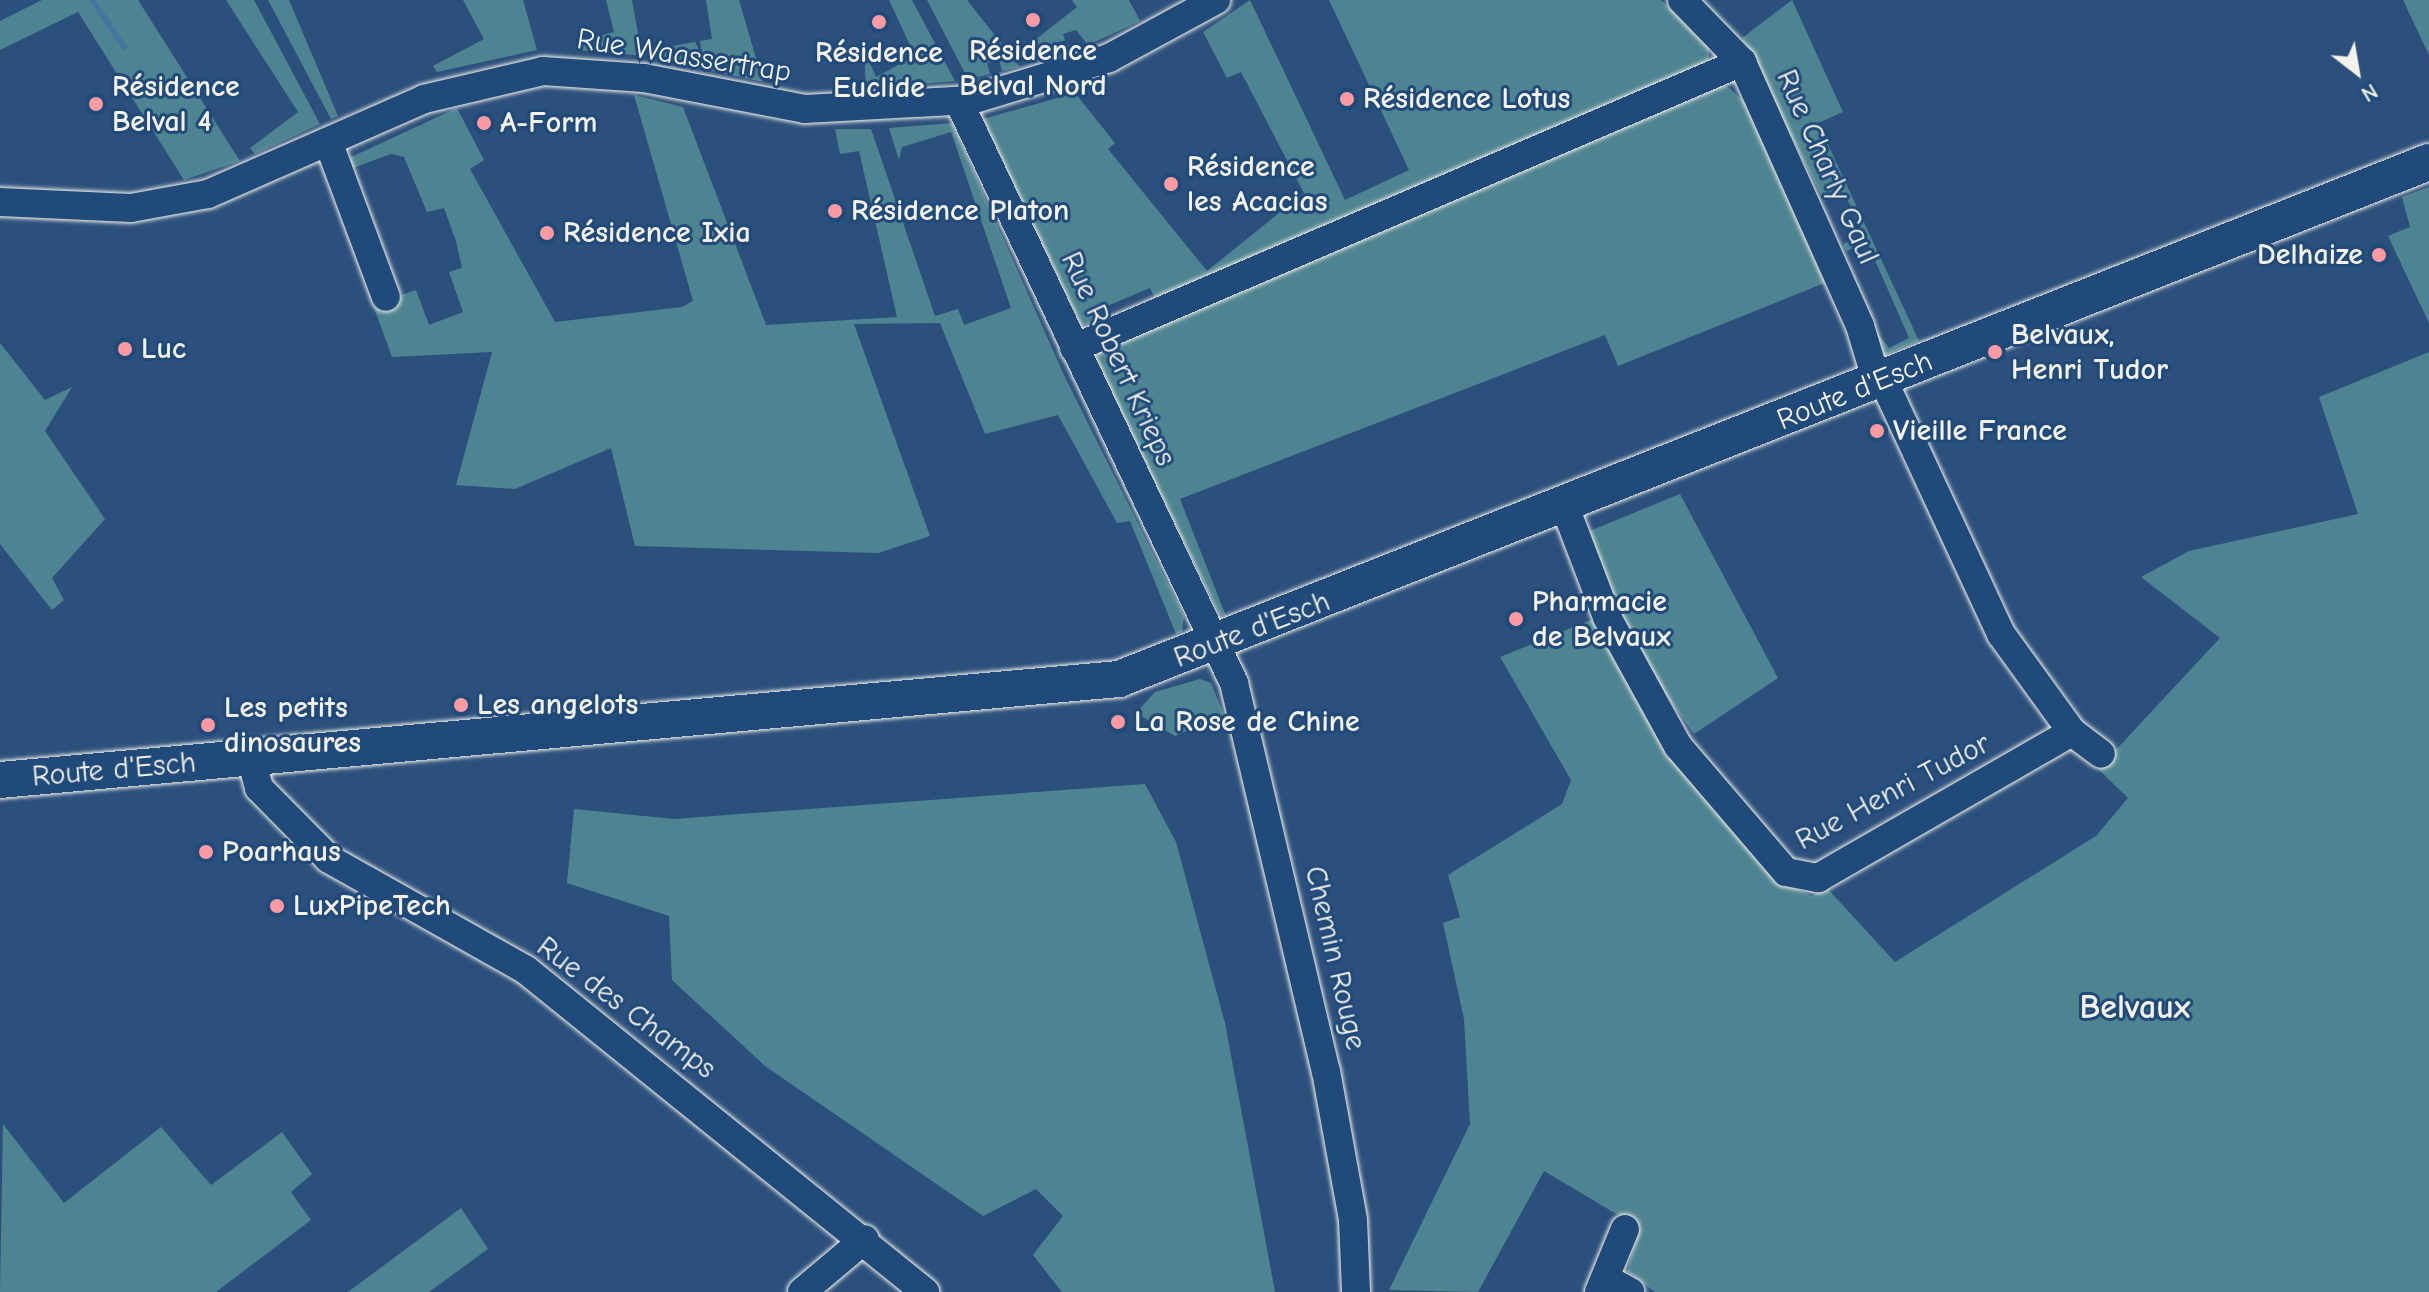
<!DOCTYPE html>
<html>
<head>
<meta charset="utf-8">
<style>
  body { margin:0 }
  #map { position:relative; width:2429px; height:1292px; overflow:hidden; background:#2c507c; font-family:"Comic Neue",sans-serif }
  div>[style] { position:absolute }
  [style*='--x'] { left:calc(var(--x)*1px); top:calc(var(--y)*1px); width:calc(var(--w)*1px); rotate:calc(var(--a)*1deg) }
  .green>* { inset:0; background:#4e8491 }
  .stream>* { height:6px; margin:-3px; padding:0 3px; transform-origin:3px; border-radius:3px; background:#42789f }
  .roads { filter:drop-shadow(0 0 2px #f4f1e8) drop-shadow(0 0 2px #f4f1e8) }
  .minor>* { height:28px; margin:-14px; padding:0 14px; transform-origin:14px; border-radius:14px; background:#1f4a7a }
  .major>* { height:36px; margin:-18px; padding:0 18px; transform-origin:18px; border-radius:18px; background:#1f4a7a }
  .dots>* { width:22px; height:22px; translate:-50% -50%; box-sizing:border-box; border:4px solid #1f4a7a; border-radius:50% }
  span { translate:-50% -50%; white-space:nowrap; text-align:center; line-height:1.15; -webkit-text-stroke:6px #1f4a7a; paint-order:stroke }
  .poi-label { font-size:30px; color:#f4f1e8; font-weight:700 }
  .left { translate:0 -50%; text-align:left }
  .right { translate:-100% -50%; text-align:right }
  .street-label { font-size:30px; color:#f4f1e8 }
  .quarter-label { font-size:34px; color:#f4f1e8; font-weight:700 }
  .north { position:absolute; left:2317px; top:32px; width:80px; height:80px; -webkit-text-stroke:6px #1f4a7a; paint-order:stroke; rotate:149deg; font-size:22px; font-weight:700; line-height:32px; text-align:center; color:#f4f1e8 }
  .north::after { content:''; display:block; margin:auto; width:28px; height:36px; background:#f4f1e8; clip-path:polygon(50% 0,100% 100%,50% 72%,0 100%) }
</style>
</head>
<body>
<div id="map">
  <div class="green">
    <i style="clip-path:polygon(42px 0,138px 0,240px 161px,184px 180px,78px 12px,0 50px,0 21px)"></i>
    <i style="clip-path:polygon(226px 0,254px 0,320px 124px,255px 154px,250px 148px,298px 112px)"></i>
    <i style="clip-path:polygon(268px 0,289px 0,338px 116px,331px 119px)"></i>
    <i style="clip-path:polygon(463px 0,523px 0,537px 50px,437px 72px,433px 66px,484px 39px)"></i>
    <i style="clip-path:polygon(606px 0,632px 0,642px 56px,579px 50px,577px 42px,614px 32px)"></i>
    <i style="clip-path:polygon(706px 0,739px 0,763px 82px,662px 60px,660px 48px,695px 42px,703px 58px,700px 41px,712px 39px)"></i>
    <i style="clip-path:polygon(889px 0,912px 0,955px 81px,866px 89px,864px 49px,876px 77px,915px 56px)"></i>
    <i style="clip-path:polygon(927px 0,967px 0,1020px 67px,1002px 71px,999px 60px,987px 63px,990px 74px,968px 79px)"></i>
    <i style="clip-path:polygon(1072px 0,1129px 0,1140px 21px,1088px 45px,1076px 30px,1063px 34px,1065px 40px,1046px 46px,1050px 51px,1079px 42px,1083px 47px,1039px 62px,1026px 47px,1077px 7px)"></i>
    <i style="clip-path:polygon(1250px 0,1345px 200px,1409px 170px,1329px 0,1661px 0,1709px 46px,1709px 68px,1158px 304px,1150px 288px,1093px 312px,1098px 323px,1081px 325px,983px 119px,1075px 93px,1115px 143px,1108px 149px,1207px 271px,1304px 193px,1241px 72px,1227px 78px,1203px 32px)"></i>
    <i style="clip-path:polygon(1792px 0,1843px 112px,1818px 123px,1919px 341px,1882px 356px,1876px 331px,1889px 348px,1909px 338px,1867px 242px,1846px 251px,1843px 244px,1864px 235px,1844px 192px,1824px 201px,1742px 38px)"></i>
    <i style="clip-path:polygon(2403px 0,2429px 0,2429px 55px)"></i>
    <i style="clip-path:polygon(1720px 80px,1746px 103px,1827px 282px,1618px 366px,1605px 335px,1180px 499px,1226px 616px,1220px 615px,1096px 363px,1100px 345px)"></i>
    <i style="clip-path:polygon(634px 95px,683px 107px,766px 325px,897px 317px,859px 151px,840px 154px,835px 129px,871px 129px,935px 316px,958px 309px,964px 325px,1011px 308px,951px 132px,902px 147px,899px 160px,889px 128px,952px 123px,1064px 375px,1184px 616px,1182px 632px,1176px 634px,1130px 521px,1117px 523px,1058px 415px,985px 434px,940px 323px,854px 324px,930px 536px,878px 553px,635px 546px,611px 448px,515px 489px,456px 485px,492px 352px,392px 357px,373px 305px,416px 290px,429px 325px,463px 312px,449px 272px,462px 268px,456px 241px,444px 208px,427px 212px,404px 157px,391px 154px,353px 168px,349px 158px,457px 108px,484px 160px,470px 169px,555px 322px,682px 307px,693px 301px)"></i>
    <i style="clip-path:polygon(2429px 187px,2429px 323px,2388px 236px,2410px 227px,2402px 197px)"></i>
    <i style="clip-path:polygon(0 343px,45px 400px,72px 387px,45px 431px,105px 519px,52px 578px,64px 600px,52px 610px,0 544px)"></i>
    <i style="clip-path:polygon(2429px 352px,2429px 1292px,1655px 1292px,1627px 1271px,1640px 1228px,1544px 1171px,1478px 1292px,1389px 1290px,1470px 1124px,1464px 1019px,1443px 923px,1460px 917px,1448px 875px,1562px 804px,1571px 780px,1500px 657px,1593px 619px,1668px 752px,1776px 881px,1812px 896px,1826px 887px,1895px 962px,2096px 836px,2128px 798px,2098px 769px,2220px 638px,2141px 577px,2189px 551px,2358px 514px,2319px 397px)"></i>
    <i style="clip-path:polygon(1680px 494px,1778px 678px,1694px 734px,1634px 651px,1587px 532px)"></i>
    <i style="clip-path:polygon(1200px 679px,1211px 683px,1224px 715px,1175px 736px,1136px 713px,1155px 692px)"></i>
    <i style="clip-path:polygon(1145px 784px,1176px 842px,1225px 1023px,1275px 1292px,1062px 1292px,1033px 1255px,1063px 1216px,1036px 1189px,983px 1216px,765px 1066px,672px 980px,669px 916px,567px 883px,574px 809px,674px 819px)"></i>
    <i style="clip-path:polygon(3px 1124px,64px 1203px,161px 1127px,211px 1185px,282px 1132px,312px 1174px,291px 1192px,311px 1220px,216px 1292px,0 1292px)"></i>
    <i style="clip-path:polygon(461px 1208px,488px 1249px,429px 1292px,348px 1292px)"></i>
  </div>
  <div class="stream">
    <i style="--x:92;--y:0;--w:57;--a:55.8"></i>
  </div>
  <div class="roads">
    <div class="minor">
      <i style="--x:1682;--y:0;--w:86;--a:45.9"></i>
      <i style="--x:1742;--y:62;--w:289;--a:65.9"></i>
      <i style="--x:1860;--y:326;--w:59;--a:73.1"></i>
      <i style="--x:959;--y:102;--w:643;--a:64.67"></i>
      <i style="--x:1234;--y:683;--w:399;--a:76.7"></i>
      <i style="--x:1326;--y:1071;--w:151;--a:79.7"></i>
      <i style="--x:1353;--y:1220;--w:72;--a:87.6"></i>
      <i style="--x:329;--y:144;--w:163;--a:69.6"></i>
      <i style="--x:0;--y:202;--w:131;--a:2.6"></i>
      <i style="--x:131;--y:208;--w:78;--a:-10.3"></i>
      <i style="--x:208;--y:194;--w:236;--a:-23.7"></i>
      <i style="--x:424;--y:99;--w:122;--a:-13.2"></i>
      <i style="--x:543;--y:71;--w:101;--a:4"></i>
      <i style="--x:644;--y:78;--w:164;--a:10.9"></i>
      <i style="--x:805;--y:109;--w:166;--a:-3.1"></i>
      <i style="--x:971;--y:100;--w:144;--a:-16.9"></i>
      <i style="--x:1109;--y:58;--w:122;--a:-28.5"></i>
      <i style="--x:1074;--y:348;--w:727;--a:-23.18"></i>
      <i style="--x:1565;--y:507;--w:118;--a:69.1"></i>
      <i style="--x:1607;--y:617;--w:147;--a:61.2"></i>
      <i style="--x:1678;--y:746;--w:166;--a:49.4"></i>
      <i style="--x:1786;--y:872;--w:33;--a:11"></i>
      <i style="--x:1818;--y:878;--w:293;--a:-29.9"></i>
      <i style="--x:2072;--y:732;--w:121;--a:-125.9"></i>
      <i style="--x:2001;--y:634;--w:280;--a:-114.9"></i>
      <i style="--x:2072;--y:732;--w:36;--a:37"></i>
      <i style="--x:251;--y:758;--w:31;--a:75"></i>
      <i style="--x:259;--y:788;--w:100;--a:45.4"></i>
      <i style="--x:329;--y:859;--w:226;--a:29.4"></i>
      <i style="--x:526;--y:970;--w:513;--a:38.9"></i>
      <i style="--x:1605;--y:1278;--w:29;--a:29"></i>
      <i style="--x:802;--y:1292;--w:82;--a:-40.1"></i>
      <i style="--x:1599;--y:1292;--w:68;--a:-67.6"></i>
    </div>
    <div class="major">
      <i style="--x:0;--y:780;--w:1124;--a:-5.16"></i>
      <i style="--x:1119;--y:679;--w:1408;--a:-21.54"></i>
    </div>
  </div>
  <div class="dots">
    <i style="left:1033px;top:20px;background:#ff9aa2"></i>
    <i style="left:879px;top:22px;background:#ff9aa2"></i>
    <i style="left:1347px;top:99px;background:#ff9aa2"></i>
    <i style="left:96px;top:104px;background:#ff9aa2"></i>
    <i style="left:484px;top:123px;background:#ff9aa2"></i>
    <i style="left:1171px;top:184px;background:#ff9aa2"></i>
    <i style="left:835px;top:211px;background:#ff9aa2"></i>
    <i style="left:547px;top:233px;background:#ff9aa2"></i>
    <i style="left:2379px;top:255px;background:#ff9aa2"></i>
    <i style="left:125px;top:349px;background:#ff9aa2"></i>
    <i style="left:1995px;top:352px;background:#ff9aa2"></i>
    <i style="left:1877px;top:431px;background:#ff9aa2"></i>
    <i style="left:1516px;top:619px;background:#ff9aa2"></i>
    <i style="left:461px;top:705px;background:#ff9aa2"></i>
    <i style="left:1118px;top:722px;background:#ff9aa2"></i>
    <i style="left:208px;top:725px;background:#ff9aa2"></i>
    <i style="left:206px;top:852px;background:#ff9aa2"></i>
    <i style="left:277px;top:906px;background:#ff9aa2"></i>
  </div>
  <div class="poi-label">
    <span style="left:1033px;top:68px">Résidence<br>Belval Nord</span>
    <span style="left:879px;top:70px">Résidence<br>Euclide</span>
    <span class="left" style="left:112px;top:104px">Résidence<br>Belval 4</span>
    <span class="left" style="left:1363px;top:99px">Résidence Lotus</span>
    <span class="left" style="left:500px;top:123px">A-Form</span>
    <span class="left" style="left:1187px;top:184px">Résidence<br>les Acacias</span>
    <span class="left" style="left:851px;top:211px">Résidence Platon</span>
    <span class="left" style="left:563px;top:233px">Résidence Ixia</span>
    <span class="right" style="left:2363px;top:255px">Delhaize</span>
    <span class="left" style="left:2011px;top:352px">Belvaux,<br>Henri Tudor</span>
    <span class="left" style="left:141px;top:349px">Luc</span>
    <span class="left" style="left:1893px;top:431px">Vieille France</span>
    <span class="left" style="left:1532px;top:619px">Pharmacie<br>de Belvaux</span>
    <span class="left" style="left:477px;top:705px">Les angelots</span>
    <span class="left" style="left:224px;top:725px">Les petits<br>dinosaures</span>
    <span class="left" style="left:1134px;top:722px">La Rose de Chine</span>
    <span class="left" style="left:222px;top:852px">Poarhaus</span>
    <span class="left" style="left:293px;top:906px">LuxPipeTech</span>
  </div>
  <div class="street-label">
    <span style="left:684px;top:56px;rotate:9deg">Rue Waassertrap</span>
    <span style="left:1827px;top:167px;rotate:66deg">Rue Charly Gaul</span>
    <span style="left:1118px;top:359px;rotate:65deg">Rue Robert Krieps</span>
    <span style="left:1855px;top:391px;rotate:-22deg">Route d'Esch</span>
    <span style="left:1252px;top:630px;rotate:-21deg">Route d'Esch</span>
    <span style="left:114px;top:770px;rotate:-5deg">Route d'Esch</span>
    <span style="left:1893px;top:792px;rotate:-28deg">Rue Henri Tudor</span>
    <span style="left:1335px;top:958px;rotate:77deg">Chemin Rouge</span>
    <span style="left:626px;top:1008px;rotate:37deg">Rue des Champs</span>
  </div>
  <div class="quarter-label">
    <span style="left:2135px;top:1008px">Belvaux</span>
  </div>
  <div class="north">N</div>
</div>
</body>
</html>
